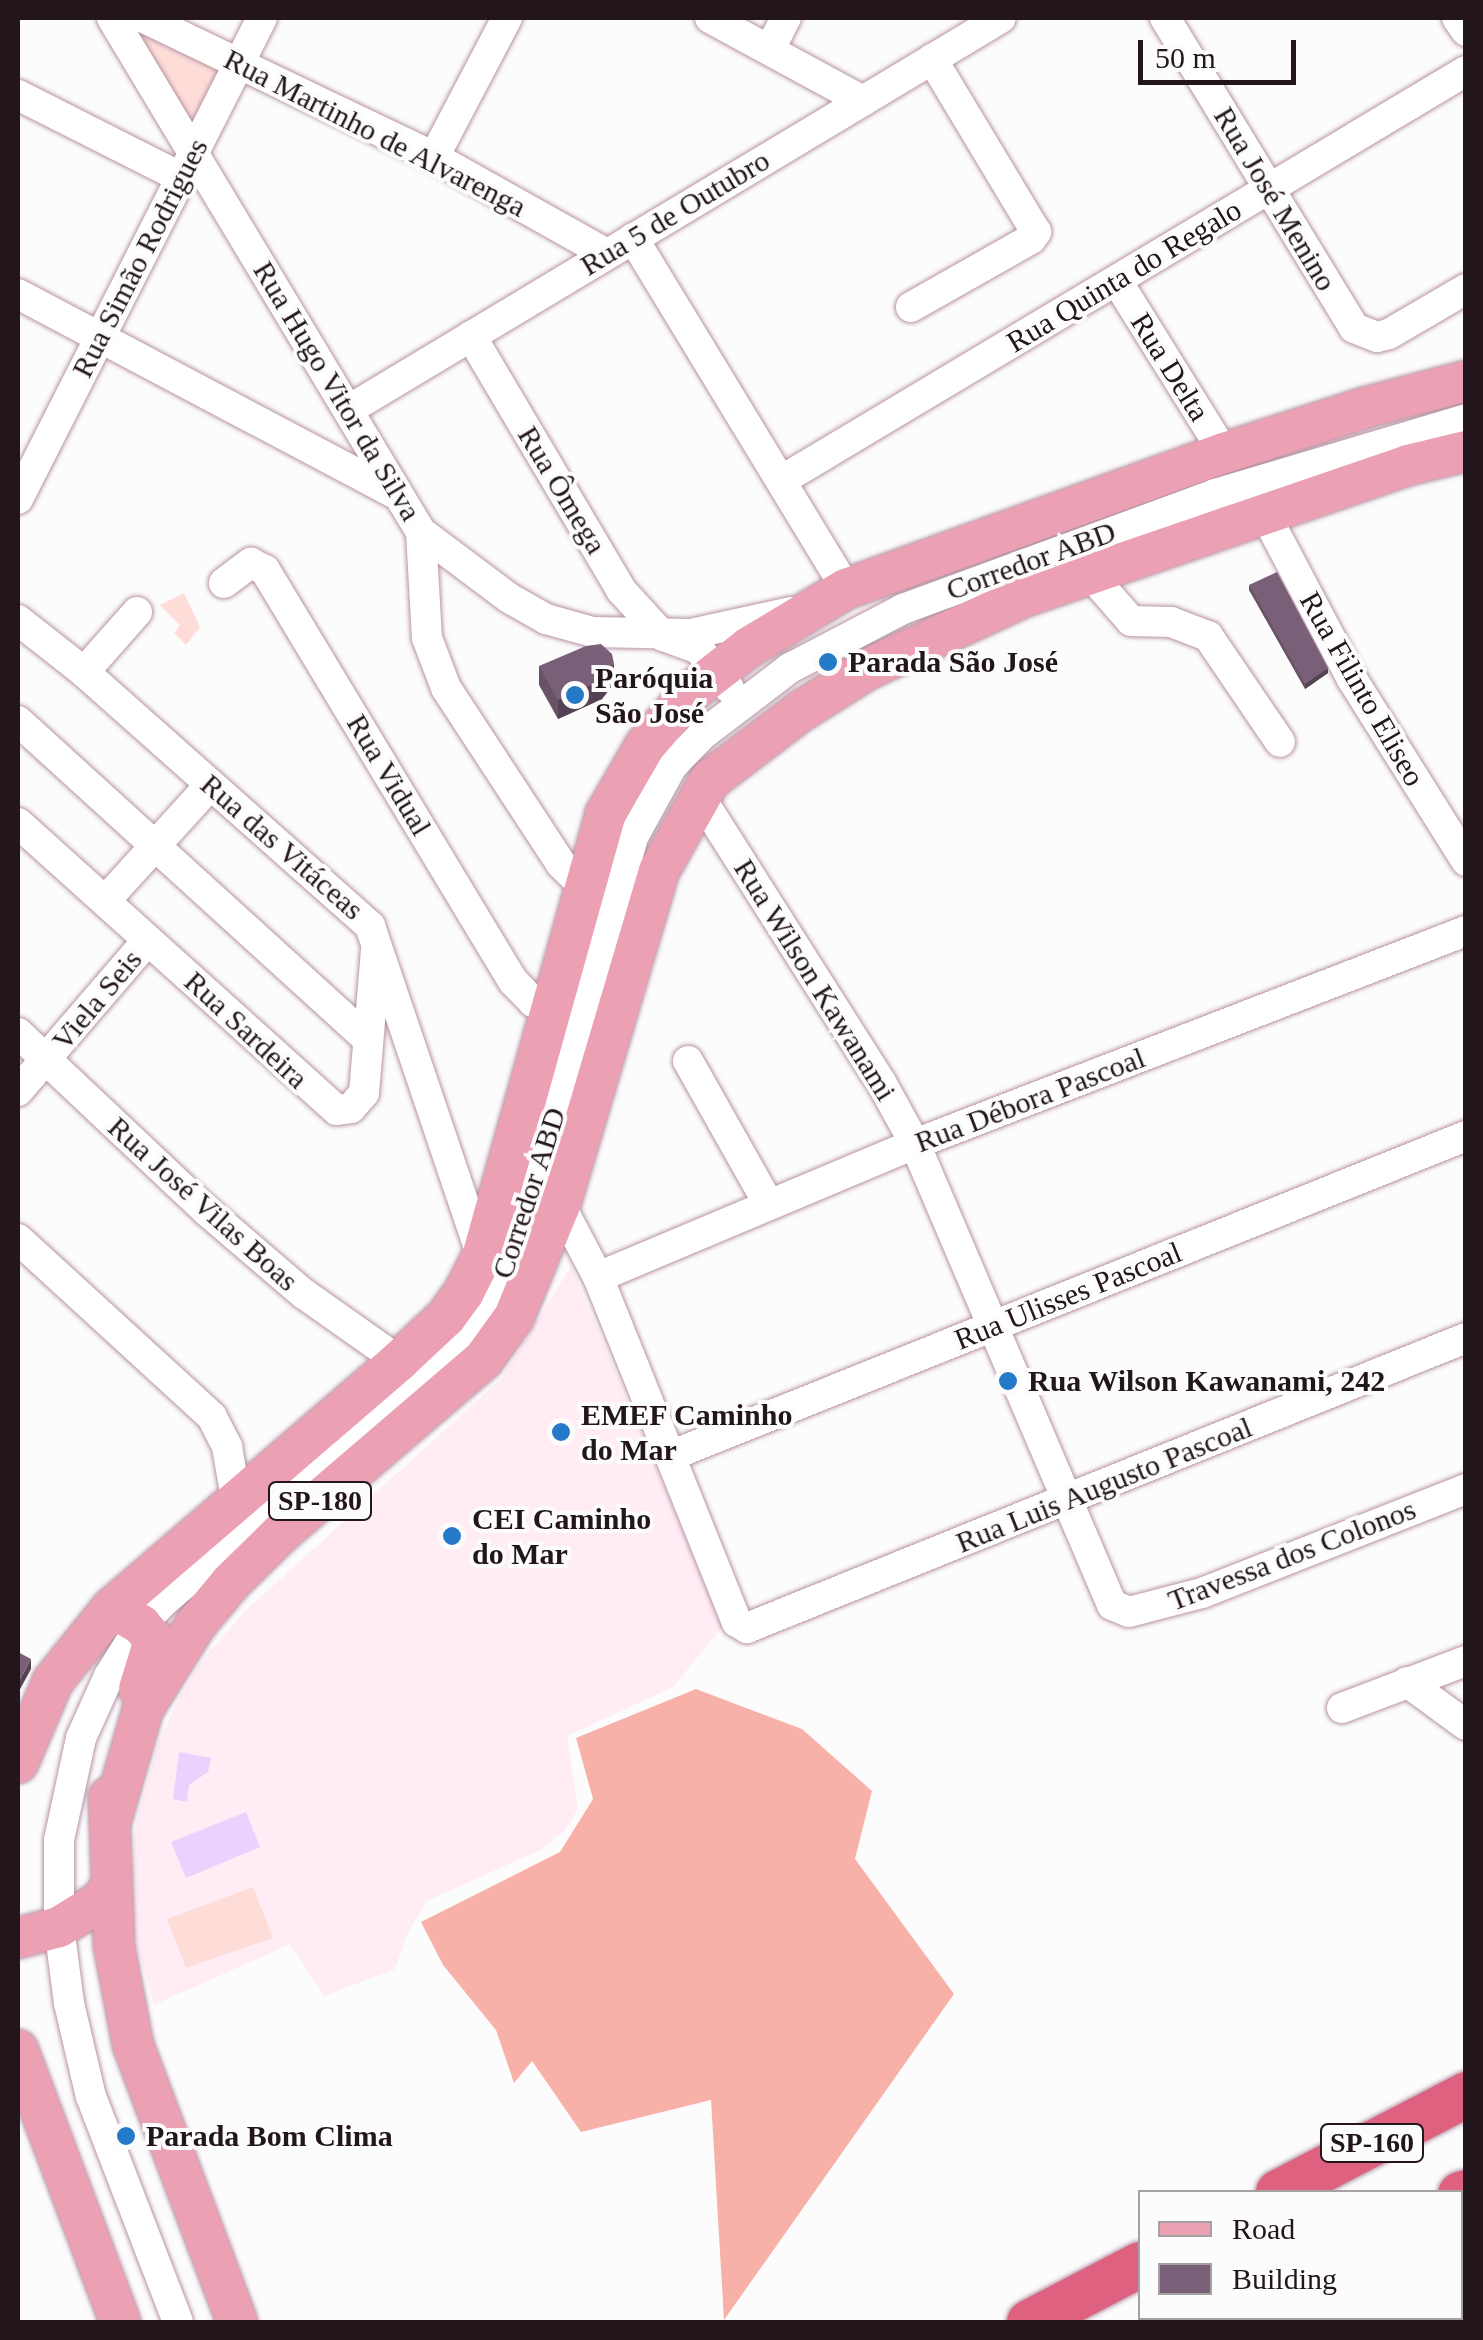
<!DOCTYPE html>
<html>
<head>
<meta charset="utf-8">
<style>
  body { margin:0 }
  #map { position:relative; width:1483px; height:2340px; overflow:hidden; background:#fcfcfc; font-family:"Times New Roman",serif }
  div>[style] { position:absolute }
  [style*='--x'] { left:calc(var(--x)*1px); top:calc(var(--y)*1px); width:calc(var(--w)*1px); rotate:calc(var(--a)*1deg) }
  .built>* { inset:0; background:#ffecf5 }
  .green>* { inset:0; background:#feddd8 }
  .forest>* { inset:0; background:#f8b1a8 }
  .water>* { inset:0; background:#e9d2fd }
  .roads { filter:drop-shadow(0 0 2px #b793a4) drop-shadow(0 0 2px #b793a4) }
  .minor>* { height:30px; margin:-15px; padding:0 15px; transform-origin:15px; border-radius:15px; background:#fff }
  .major>* { height:40px; margin:-20px; padding:0 20px; transform-origin:20px; border-radius:20px; background:#eba1b3 }
  .highway>* { height:45px; margin:-22.5px; padding:0 22.5px; transform-origin:22.5px; border-radius:22.5px; background:#de6280 }
  .wall>* { inset:0; background:#685266 }
  .shaded-wall>* { inset:0; background:#554253 }
  .building>* { inset:0; background:#795f77 }
  .dots>* { width:28px; height:28px; translate:-50% -50%; box-sizing:border-box; border:5px solid #fcfcfc; border-radius:50% }
  span { translate:-50% -50%; white-space:nowrap; text-align:center; line-height:1.15; -webkit-text-stroke:8px #fcfcfc; paint-order:stroke }
  .shield-label span { padding:2px 8px; background:#fcfcfc; border:2px solid; border-radius:8px; -webkit-text-stroke-width:0 }
  .shield-label { font-size:28px; color:#22151b; font-weight:700 }
  .street-label { font-size:30px; color:#22151b }
  .poi-label { font-size:30px; color:#22151b; font-weight:700 }
  .left { translate:0 -50%; text-align:left }
  .frame { position:absolute; inset:0; border:20px solid #22151b; pointer-events:none }
  .legend { position:absolute; left:1138px; top:2190px; width:325px; height:130px; box-sizing:border-box; background:#fcfcfc; border:2px solid #a5a0a2; margin:0; padding:12px 18px; list-style:none; font-size:30px; color:#22151b }
  .legend li { display:flex; align-items:center; gap:20px; height:50px }
  .legend b { width:50px; border:2px solid #a5a0a2 }
  .scale { position:absolute; left:1138px; top:40px; width:158px; height:45px; box-sizing:border-box; border:5px solid #22151b; border-top:0; padding-left:12px; font-size:30px; line-height:35px; white-space:nowrap; color:#22151b; -webkit-text-stroke:8px #fcfcfc; paint-order:stroke }
</style>
</head>
<body>
<div id="map">
  <div class="built">
    <i style="clip-path:polygon(571px 1266px,723px 1626px,673px 1687px,567px 1736px,578px 1809px,565px 1830px,542px 1849px,427px 1901px,407px 1934px,395px 1969px,324px 1996px,290px 1944px,154px 2005px,129px 1918px,136px 1824px,158px 1744px,177px 1702px,201px 1662px,244px 1612px,501px 1379px)"></i>
  </div>
  <div class="green">
    <i style="clip-path:polygon(125px 24px,223px 71px,193px 122px,188px 124px)"></i>
    <i style="clip-path:polygon(184px 593px,200px 627px,186px 645px,174px 633px,180px 625px,160px 605px)"></i>
    <i style="clip-path:polygon(253px 1887px,273px 1938px,186px 1968px,167px 1919px)"></i>
  </div>
  <div class="forest">
    <i style="clip-path:polygon(696px 1689px,802px 1729px,872px 1791px,855px 1859px,954px 1994px,724px 2320px,711px 2100px,581px 2132px,532px 2061px,514px 2083px,496px 2030px,443px 1965px,421px 1922px,560px 1852px,593px 1799px,576px 1738px)"></i>
  </div>
  <div class="water">
    <i style="clip-path:polygon(179px 1752px,211px 1758px,208px 1772px,189px 1785px,187px 1802px,173px 1799px)"></i>
    <i style="clip-path:polygon(246px 1812px,260px 1847px,186px 1878px,171px 1842px)"></i>
  </div>
  <div class="roads">
    <div class="minor">
      <i style="--x:112;--y:18;--w:600;--a:58.99"></i>
      <i style="--x:421;--y:532;--w:110;--a:36.9"></i>
      <i style="--x:509;--y:598;--w:43;--a:29.6"></i>
      <i style="--x:546;--y:619;--w:49;--a:15.5"></i>
      <i style="--x:593;--y:632;--w:98;--a:1.2"></i>
      <i style="--x:691;--y:634;--w:102;--a:-12.4"></i>
      <i style="--x:144;--y:18;--w:322;--a:25.6"></i>
      <i style="--x:434;--y:157;--w:196;--a:29.3"></i>
      <i style="--x:710;--y:18;--w:174;--a:28.5"></i>
      <i style="--x:1165;--y:18;--w:363;--a:58.6"></i>
      <i style="--x:1354;--y:328;--w:25;--a:21"></i>
      <i style="--x:1377;--y:337;--w:12;--a:-14"></i>
      <i style="--x:1389;--y:334;--w:89;--a:-30.3"></i>
      <i style="--x:1457;--y:18;--w:16;--a:55"></i>
      <i style="--x:770;--y:49;--w:35;--a:-63"></i>
      <i style="--x:18;--y:95;--w:182;--a:26.8"></i>
      <i style="--x:434;--y:157;--w:157;--a:-62.3"></i>
      <i style="--x:633;--y:238;--w:411;--a:58.7"></i>
      <i style="--x:1117;--y:281;--w:203;--a:58.1"></i>
      <i style="--x:18;--y:294;--w:429;--a:27.9"></i>
      <i style="--x:911;--y:307;--w:138;--a:-29.5"></i>
      <i style="--x:1031;--y:239;--w:9;--a:-54"></i>
      <i style="--x:1036;--y:232;--w:202;--a:-121"></i>
      <i style="--x:471;--y:336;--w:295;--a:59.4"></i>
      <i style="--x:621;--y:590;--w:62;--a:47.6"></i>
      <i style="--x:663;--y:636;--w:38;--a:20"></i>
      <i style="--x:699;--y:649;--w:49;--a:52.4"></i>
      <i style="--x:350;--y:409;--w:759;--a:-30.99"></i>
      <i style="--x:782;--y:480;--w:797;--a:-30.88"></i>
      <i style="--x:18;--y:499;--w:539;--a:-63.1"></i>
      <i style="--x:1265;--y:514;--w:187;--a:62.2"></i>
      <i style="--x:1352;--y:679;--w:215;--a:57.9"></i>
      <i style="--x:421;--y:532;--w:106;--a:86.8"></i>
      <i style="--x:427;--y:638;--w:53;--a:69.2"></i>
      <i style="--x:446;--y:688;--w:210;--a:56.8"></i>
      <i style="--x:561;--y:864;--w:30;--a:44"></i>
      <i style="--x:583;--y:885;--w:22;--a:13"></i>
      <i style="--x:1090;--y:574;--w:62;--a:48.9"></i>
      <i style="--x:1131;--y:621;--w:40;--a:1.4"></i>
      <i style="--x:1171;--y:622;--w:40;--a:21"></i>
      <i style="--x:1208;--y:636;--w:128;--a:55.8"></i>
      <i style="--x:224;--y:583;--w:34;--a:-37"></i>
      <i style="--x:251;--y:563;--w:16;--a:27"></i>
      <i style="--x:265;--y:570;--w:481;--a:58.9"></i>
      <i style="--x:514;--y:982;--w:28;--a:46"></i>
      <i style="--x:533;--y:1002;--w:20;--a:20"></i>
      <i style="--x:18;--y:620;--w:84;--a:38.2"></i>
      <i style="--x:84;--y:672;--w:383;--a:41.6"></i>
      <i style="--x:370;--y:926;--w:349;--a:71.3"></i>
      <i style="--x:84;--y:672;--w:80;--a:-48.5"></i>
      <i style="--x:18;--y:721;--w:472;--a:42.3"></i>
      <i style="--x:698;--y:794;--w:343;--a:57.6"></i>
      <i style="--x:882;--y:1084;--w:68;--a:61.2"></i>
      <i style="--x:915;--y:1144;--w:501;--a:66.86"></i>
      <i style="--x:1112;--y:1605;--w:18;--a:22"></i>
      <i style="--x:1129;--y:1612;--w:75;--a:-14.6"></i>
      <i style="--x:1202;--y:1593;--w:284;--a:-21.5"></i>
      <i style="--x:18;--y:823;--w:429;--a:42"></i>
      <i style="--x:337;--y:1110;--w:14;--a:-8"></i>
      <i style="--x:351;--y:1108;--w:20;--a:-49"></i>
      <i style="--x:364;--y:1093;--w:144;--a:-85.2"></i>
      <i style="--x:105;--y:901;--w:156;--a:-47.8"></i>
      <i style="--x:18;--y:1033;--w:260;--a:43.3"></i>
      <i style="--x:207;--y:1211;--w:128;--a:40.6"></i>
      <i style="--x:304;--y:1294;--w:116;--a:35.2"></i>
      <i style="--x:688;--y:1061;--w:165;--a:60.6"></i>
      <i style="--x:18;--y:1091;--w:199;--a:-49.3"></i>
      <i style="--x:560;--y:1205;--w:81;--a:62.2"></i>
      <i style="--x:598;--y:1277;--w:372;--a:68.1"></i>
      <i style="--x:737;--y:1622;--w:12;--a:31"></i>
      <i style="--x:747;--y:1628;--w:775;--a:-21.97"></i>
      <i style="--x:18;--y:1239;--w:263;--a:42.5"></i>
      <i style="--x:212;--y:1417;--w:34;--a:63"></i>
      <i style="--x:227;--y:1447;--w:52;--a:80"></i>
      <i style="--x:598;--y:1277;--w:344;--a:-22.8"></i>
      <i style="--x:915;--y:1144;--w:591;--a:-21.14"></i>
      <i style="--x:670;--y:1456;--w:858;--a:-21.9"></i>
      <i style="--x:1407;--y:1682;--w:73;--a:36.1"></i>
      <i style="--x:1342;--y:1708;--w:133;--a:-20.8"></i>
      <i style="--x:178;--y:2322;--w:241;--a:-111.1"></i>
      <i style="--x:91;--y:2097;--w:97;--a:-103.2"></i>
      <i style="--x:69;--y:2003;--w:77;--a:-97.5"></i>
      <i style="--x:59;--y:1927;--w:87;--a:-90"></i>
      <i style="--x:59;--y:1840;--w:104;--a:-77.8"></i>
      <i style="--x:81;--y:1738;--w:68;--a:-65.7"></i>
      <i style="--x:109;--y:1676;--w:60;--a:-57.9"></i>
      <i style="--x:141;--y:1625;--w:30;--a:-46"></i>
      <i style="--x:162;--y:1603;--w:371;--a:-40.9"></i>
      <i style="--x:443;--y:1360;--w:89;--a:-51.8"></i>
      <i style="--x:498;--y:1290;--w:73;--a:-67.3"></i>
      <i style="--x:526;--y:1223;--w:401;--a:-74.5"></i>
      <i style="--x:633;--y:837;--w:81;--a:-61.2"></i>
      <i style="--x:672;--y:766;--w:43;--a:-45.9"></i>
      <i style="--x:702;--y:735;--w:111;--a:-37.3"></i>
      <i style="--x:790;--y:668;--w:127;--a:-27.6"></i>
      <i style="--x:903;--y:609;--w:333;--a:-20.2"></i>
      <i style="--x:1215;--y:494;--w:262;--a:-16.6"></i>
    </div>
    <div class="major">
      <i style="--x:112;--y:1608;--w:34;--a:30"></i>
      <i style="--x:141;--y:1625;--w:20;--a:49"></i>
      <i style="--x:154;--y:1640;--w:51;--a:107"></i>
      <i style="--x:18;--y:1763;--w:89;--a:-66.9"></i>
      <i style="--x:53;--y:1681;--w:94;--a:-51.1"></i>
      <i style="--x:112;--y:1608;--w:379;--a:-40.7"></i>
      <i style="--x:399;--y:1361;--w:64;--a:-43.1"></i>
      <i style="--x:446;--y:1317;--w:31;--a:-54"></i>
      <i style="--x:464;--y:1292;--w:39;--a:-63"></i>
      <i style="--x:482;--y:1257;--w:459;--a:-74.4"></i>
      <i style="--x:605;--y:815;--w:80;--a:-59.9"></i>
      <i style="--x:645;--y:746;--w:71;--a:-49.6"></i>
      <i style="--x:691;--y:692;--w:73;--a:-37.8"></i>
      <i style="--x:749;--y:647;--w:113;--a:-30.9"></i>
      <i style="--x:846;--y:589;--w:402;--a:-19.8"></i>
      <i style="--x:1224;--y:453;--w:150;--a:-17.8"></i>
      <i style="--x:1367;--y:407;--w:102;--a:-14.7"></i>
      <i style="--x:109;--y:1797;--w:149;--a:88.1"></i>
      <i style="--x:114;--y:1946;--w:101;--a:79.1"></i>
      <i style="--x:133;--y:2045;--w:296;--a:69.4"></i>
      <i style="--x:111;--y:1820;--w:116;--a:-73.9"></i>
      <i style="--x:143;--y:1709;--w:100;--a:-58.1"></i>
      <i style="--x:196;--y:1624;--w:55;--a:-50.2"></i>
      <i style="--x:231;--y:1582;--w:71;--a:-44.4"></i>
      <i style="--x:282;--y:1532;--w:265;--a:-40.6"></i>
      <i style="--x:483;--y:1360;--w:53;--a:-54.2"></i>
      <i style="--x:514;--y:1317;--w:121;--a:-67.7"></i>
      <i style="--x:560;--y:1205;--w:348;--a:-73.5"></i>
      <i style="--x:659;--y:871;--w:104;--a:-60.7"></i>
      <i style="--x:710;--y:780;--w:114;--a:-37.2"></i>
      <i style="--x:801;--y:711;--w:79;--a:-32.1"></i>
      <i style="--x:868;--y:669;--w:171;--a:-24.9"></i>
      <i style="--x:1023;--y:597;--w:407;--a:-18.9"></i>
      <i style="--x:1408;--y:465;--w:60;--a:-13.6"></i>
      <i style="--x:18;--y:1938;--w:42;--a:-15"></i>
      <i style="--x:59;--y:1927;--w:47;--a:-32"></i>
      <i style="--x:99;--y:1902;--w:17;--a:-50"></i>
      <i style="--x:18;--y:2050;--w:290;--a:69.4"></i>
    </div>
    <div class="highway">
      <i style="--x:1278;--y:2192;--w:212;--a:-27.5"></i>
      <i style="--x:1460;--y:2194;--w:6;--a:-18"></i>
      <i style="--x:1029;--y:2322;--w:125;--a:-27.6"></i>
      <i style="--x:1214;--y:2322;--w:11;--a:-22"></i>
    </div>
  </div>
  <div class="wall">
    <i style="clip-path:polygon(1249px 585px,1328px 673px,1305px 689px,1249px 590px)"></i>
    <i style="clip-path:polygon(539px 666px,614px 683px,602px 699px,558px 719px,539px 685px)"></i>
  </div>
  <div class="shaded-wall">
    <i style="clip-path:polygon(614px 664px,614px 683px,602px 699px,558px 719px,558px 700px)"></i>
    <i style="clip-path:polygon(1328px 668px,1328px 673px,1305px 689px,1305px 684px)"></i>
    <i style="clip-path:polygon(31px 1659px,31px 1669px,18px 1693px,18px 1683px)"></i>
  </div>
  <div class="building">
    <i style="clip-path:polygon(1277px 572px,1328px 668px,1305px 684px,1249px 585px)"></i>
    <i style="clip-path:polygon(601px 644px,612px 654px,614px 664px,602px 680px,558px 700px,539px 666px,586px 646px)"></i>
    <i style="clip-path:polygon(18px 1652px,31px 1659px,18px 1683px)"></i>
  </div>
  <div class="dots">
    <i style="left:828px;top:662px;background:#257ac8"></i>
    <i style="left:575px;top:695px;background:#257ac8"></i>
    <i style="left:1008px;top:1381px;background:#257ac8"></i>
    <i style="left:561px;top:1432px;background:#257ac8"></i>
    <i style="left:452px;top:1536px;background:#257ac8"></i>
    <i style="left:126px;top:2136px;background:#257ac8"></i>
  </div>
  <div class="shield-label">
    <span style="left:320px;top:1501px">SP-180</span>
    <span style="left:1372px;top:2143px">SP-160</span>
  </div>
  <div class="street-label">
    <span style="left:375px;top:133px;rotate:27deg">Rua Martinho de Alvarenga</span>
    <span style="left:1275px;top:199px;rotate:59deg">Rua José Menino</span>
    <span style="left:675px;top:213px;rotate:-31deg">Rua 5 de Outubro</span>
    <span style="left:140px;top:258px;rotate:-63deg">Rua Simão Rodrigues</span>
    <span style="left:1124px;top:276px;rotate:-31deg">Rua Quinta do Regalo</span>
    <span style="left:1170px;top:367px;rotate:58deg">Rua Delta</span>
    <span style="left:337px;top:391px;rotate:59deg">Rua Hugo Vitor da Silva</span>
    <span style="left:562px;top:490px;rotate:59deg">Rua Ômega</span>
    <span style="left:1031px;top:561px;rotate:-20deg">Corredor ABD</span>
    <span style="left:1362px;top:689px;rotate:60deg">Rua Filinto Eliseo</span>
    <span style="left:389px;top:775px;rotate:59deg">Rua Vidual</span>
    <span style="left:282px;top:847px;rotate:41deg">Rua das Vitáceas</span>
    <span style="left:815px;top:980px;rotate:58deg">Rua Wilson Kawanami</span>
    <span style="left:97px;top:1000px;rotate:-50deg">Viela Seis</span>
    <span style="left:246px;top:1030px;rotate:43deg">Rua Sardeira</span>
    <span style="left:1030px;top:1100px;rotate:-21deg">Rua Débora Pascoal</span>
    <span style="left:529px;top:1193px;rotate:-72deg">Corredor ABD</span>
    <span style="left:203px;top:1204px;rotate:42deg">Rua José Vilas Boas</span>
    <span style="left:1068px;top:1296px;rotate:-22deg">Rua Ulisses Pascoal</span>
    <span style="left:1104px;top:1485px;rotate:-22deg">Rua Luis Augusto Pascoal</span>
    <span style="left:1292px;top:1555px;rotate:-21deg">Travessa dos Colonos</span>
  </div>
  <div class="poi-label">
    <span class="left" style="left:848px;top:662px">Parada São José</span>
    <span class="left" style="left:595px;top:695px">Paróquia<br>São José</span>
    <span class="left" style="left:1028px;top:1381px">Rua Wilson Kawanami, 242</span>
    <span class="left" style="left:581px;top:1432px">EMEF Caminho<br>do Mar</span>
    <span class="left" style="left:472px;top:1536px">CEI Caminho<br>do Mar</span>
    <span class="left" style="left:146px;top:2136px">Parada Bom Clima</span>
  </div>
  <div class="frame"></div>
  <ul class="legend">
  <li><b style="height:12px;background:#eba1b3"></b>Road</li>
  <li><b style="height:28px;background:#795f77"></b>Building</li>
  </ul>
  <div class="scale">50 m</div>
</div>
</body>
</html>
